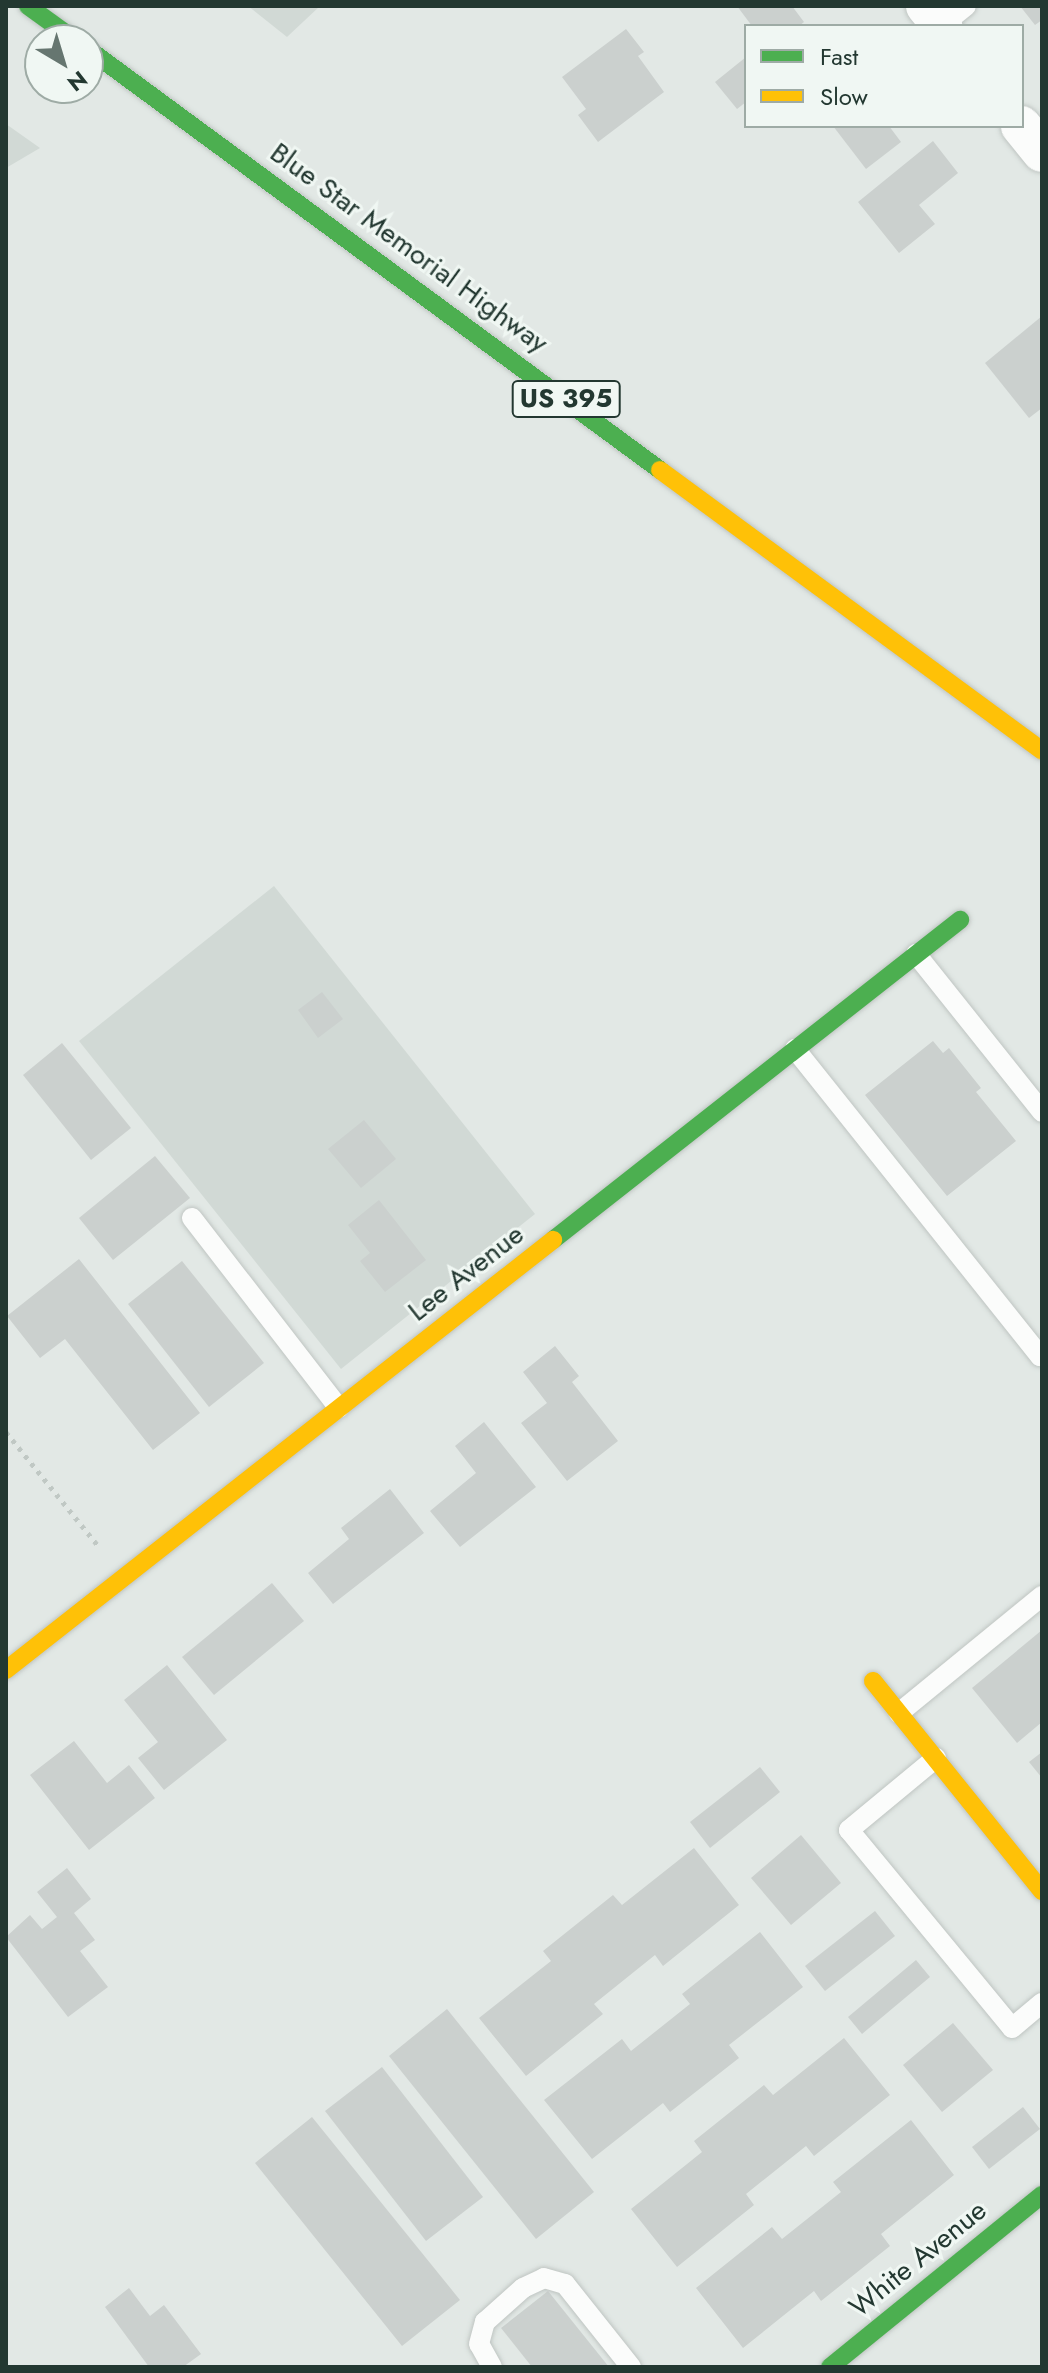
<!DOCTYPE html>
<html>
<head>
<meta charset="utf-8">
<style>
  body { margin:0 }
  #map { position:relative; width:1048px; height:2373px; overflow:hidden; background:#e2e8e5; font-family:Jost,sans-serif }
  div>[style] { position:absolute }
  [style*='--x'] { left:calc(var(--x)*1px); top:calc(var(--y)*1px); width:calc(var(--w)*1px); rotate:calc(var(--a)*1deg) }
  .built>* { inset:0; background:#d1d9d5 }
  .building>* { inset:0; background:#cbd0ce }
  .path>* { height:5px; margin-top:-2.5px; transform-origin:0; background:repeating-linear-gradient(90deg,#c0c8c4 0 4px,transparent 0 10px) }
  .roads { filter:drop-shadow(0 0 2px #bfc5c2) drop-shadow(0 0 2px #bfc5c2) }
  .lane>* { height:20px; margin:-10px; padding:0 10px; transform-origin:10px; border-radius:10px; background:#fbfcfb }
  .street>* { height:40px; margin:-20px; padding:0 20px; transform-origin:20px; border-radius:20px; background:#fbfcfb }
  .fast>* { height:18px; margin:-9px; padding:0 9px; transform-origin:9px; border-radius:9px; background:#4caf50 }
  .slow>* { height:18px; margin:-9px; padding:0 9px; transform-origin:9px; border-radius:9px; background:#ffc107 }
  span { translate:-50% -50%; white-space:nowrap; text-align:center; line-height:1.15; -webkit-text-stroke:6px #f0f7f3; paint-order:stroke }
  .shield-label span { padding:2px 6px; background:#f0f7f3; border:2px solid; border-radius:6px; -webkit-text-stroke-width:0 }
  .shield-label { font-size:26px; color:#233831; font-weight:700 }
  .street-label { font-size:28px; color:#233831 }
  .frame { position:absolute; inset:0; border:8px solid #233831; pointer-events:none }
  .legend { position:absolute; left:744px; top:24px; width:280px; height:104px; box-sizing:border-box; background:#f0f7f3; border:2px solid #9eaba5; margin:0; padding:10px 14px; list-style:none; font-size:24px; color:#233831 }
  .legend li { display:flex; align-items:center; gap:16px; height:40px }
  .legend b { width:40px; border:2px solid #9eaba5 }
  .north { position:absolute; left:24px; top:24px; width:80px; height:80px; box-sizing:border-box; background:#f0f7f3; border:2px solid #9eaba5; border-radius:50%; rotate:142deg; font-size:22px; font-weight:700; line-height:32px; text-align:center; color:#233831 }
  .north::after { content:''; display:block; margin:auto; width:28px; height:36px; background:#667670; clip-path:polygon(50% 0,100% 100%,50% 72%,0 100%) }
</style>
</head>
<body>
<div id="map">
  <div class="built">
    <i style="clip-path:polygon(248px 6px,320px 6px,287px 37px)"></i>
    <i style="clip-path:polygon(6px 124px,40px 148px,6px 168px)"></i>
    <i style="clip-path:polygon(274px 886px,535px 1214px,341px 1369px,79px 1041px)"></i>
  </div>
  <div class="building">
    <i style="clip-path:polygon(737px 6px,792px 6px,804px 22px,799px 26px,752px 26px)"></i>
    <i style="clip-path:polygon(1020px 6px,1042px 6px,1042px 20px,1035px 25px)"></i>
    <i style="clip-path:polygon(626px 29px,644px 52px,638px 56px,664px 92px,598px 142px,578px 115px,586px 109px,562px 77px)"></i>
    <i style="clip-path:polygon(746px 57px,746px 102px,737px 109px,715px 82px)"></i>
    <i style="clip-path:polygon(833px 126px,889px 126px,901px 142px,866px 169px)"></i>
    <i style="clip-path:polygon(933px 141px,958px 173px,919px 205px,935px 224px,899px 253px,858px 202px)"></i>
    <i style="clip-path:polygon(1042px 316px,1042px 408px,1029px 418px,985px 363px)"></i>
    <i style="clip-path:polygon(322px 992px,343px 1019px,318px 1038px,298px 1010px)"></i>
    <i style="clip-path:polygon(933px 1041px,943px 1053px,949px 1048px,981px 1088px,976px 1092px,1016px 1141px,947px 1196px,865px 1095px)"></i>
    <i style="clip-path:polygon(62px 1043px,131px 1128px,91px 1160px,23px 1075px)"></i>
    <i style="clip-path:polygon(364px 1120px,396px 1159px,361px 1188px,328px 1149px)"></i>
    <i style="clip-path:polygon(155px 1156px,190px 1198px,113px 1260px,79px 1218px)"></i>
    <i style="clip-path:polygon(379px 1200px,426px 1260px,385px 1292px,360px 1261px,370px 1253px,348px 1225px)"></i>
    <i style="clip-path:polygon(79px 1259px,200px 1413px,153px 1450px,65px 1339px,40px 1358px,7px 1316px)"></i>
    <i style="clip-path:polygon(182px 1261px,264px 1363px,209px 1407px,128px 1304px)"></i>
    <i style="clip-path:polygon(555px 1346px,579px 1376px,572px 1382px,618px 1441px,567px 1481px,521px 1423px,547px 1403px,523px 1372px)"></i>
    <i style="clip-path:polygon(484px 1422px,536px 1487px,460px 1547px,430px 1511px,476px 1473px,455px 1446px)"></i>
    <i style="clip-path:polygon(390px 1489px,424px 1533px,333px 1604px,308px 1573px,349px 1539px,341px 1528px)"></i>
    <i style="clip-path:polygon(272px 1583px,304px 1621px,214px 1695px,182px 1657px)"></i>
    <i style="clip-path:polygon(1042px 1630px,1042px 1722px,1017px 1743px,972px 1688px)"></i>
    <i style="clip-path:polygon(167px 1665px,227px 1740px,164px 1790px,138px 1758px,158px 1742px,124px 1700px)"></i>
    <i style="clip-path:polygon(74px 1741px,107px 1783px,129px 1765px,155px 1798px,89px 1850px,30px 1775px)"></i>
    <i style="clip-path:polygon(1042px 1752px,1042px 1778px,1029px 1762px)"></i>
    <i style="clip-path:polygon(760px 1767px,780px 1792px,710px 1848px,690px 1822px)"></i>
    <i style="clip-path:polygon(801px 1835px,841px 1883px,791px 1925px,751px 1878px)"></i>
    <i style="clip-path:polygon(694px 1848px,739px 1905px,663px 1966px,655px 1955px,594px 2004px,603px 2014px,526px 2076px,479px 2018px,551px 1961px,543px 1951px,613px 1895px,622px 1905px)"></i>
    <i style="clip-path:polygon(67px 1868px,91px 1899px,74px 1913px,95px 1940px,80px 1951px,108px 1987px,68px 2017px,6px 1937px,30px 1915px,42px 1929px,57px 1917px,37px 1892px)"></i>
    <i style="clip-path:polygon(875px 1911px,895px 1936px,825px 1991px,805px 1966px)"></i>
    <i style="clip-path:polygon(760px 1932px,803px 1987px,729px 2045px,739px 2058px,670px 2112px,663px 2103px,592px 2159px,544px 2100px,622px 2039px,631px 2051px,690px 2004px,682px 1994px)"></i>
    <i style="clip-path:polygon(916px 1960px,930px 1977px,862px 2034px,848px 2017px)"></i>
    <i style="clip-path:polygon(447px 2009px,594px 2192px,536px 2239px,389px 2056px)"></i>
    <i style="clip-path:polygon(953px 2023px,993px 2070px,942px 2112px,903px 2065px)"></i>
    <i style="clip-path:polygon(844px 2038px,890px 2095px,814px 2156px,806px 2146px,746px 2194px,754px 2205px,677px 2267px,631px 2209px,702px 2152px,694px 2141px,764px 2085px,773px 2095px)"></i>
    <i style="clip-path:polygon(382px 2067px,483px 2197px,426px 2241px,325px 2111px)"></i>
    <i style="clip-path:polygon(1023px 2107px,1040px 2129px,989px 2169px,972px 2147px)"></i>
    <i style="clip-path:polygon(312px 2117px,460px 2300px,402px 2346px,255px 2163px)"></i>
    <i style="clip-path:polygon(911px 2120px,954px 2175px,881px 2234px,890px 2246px,821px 2301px,814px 2291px,743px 2348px,696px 2288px,772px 2227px,782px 2239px,841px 2192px,833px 2182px)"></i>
    <i style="clip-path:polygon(129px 2288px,150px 2316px,164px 2305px,201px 2354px,183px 2367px,149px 2367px,105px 2307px)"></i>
    <i style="clip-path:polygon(548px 2291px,609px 2367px,532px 2367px,501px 2328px)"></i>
  </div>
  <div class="path">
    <i style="--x:6;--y:1432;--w:149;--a:51"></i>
  </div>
  <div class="roads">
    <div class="lane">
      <i style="--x:941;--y:26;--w:32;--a:-39"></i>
      <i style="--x:916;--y:954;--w:202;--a:51.4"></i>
      <i style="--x:795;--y:1049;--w:393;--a:51.4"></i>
      <i style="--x:1040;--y:1356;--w:2;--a:-27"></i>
      <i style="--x:192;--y:1218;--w:240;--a:52.3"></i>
      <i style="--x:899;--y:1713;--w:185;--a:-39.3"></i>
      <i style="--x:936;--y:1758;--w:113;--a:140.4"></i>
      <i style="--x:849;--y:1830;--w:256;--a:50.5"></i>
      <i style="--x:1012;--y:2028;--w:39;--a:-40"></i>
      <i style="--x:492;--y:2367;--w:26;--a:-119"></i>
      <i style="--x:479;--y:2344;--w:23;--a:-75"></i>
      <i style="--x:485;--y:2322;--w:51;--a:-41.8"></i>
      <i style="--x:523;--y:2288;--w:23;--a:-25"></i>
      <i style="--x:544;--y:2278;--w:22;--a:16"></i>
      <i style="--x:565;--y:2284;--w:106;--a:51.5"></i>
    </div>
    <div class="street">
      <i style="--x:926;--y:6;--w:26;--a:51"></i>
      <i style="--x:1021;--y:126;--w:33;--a:51"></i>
    </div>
    <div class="fast">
      <i style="--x:28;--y:6;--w:58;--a:35.9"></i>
      <i style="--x:88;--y:49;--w:710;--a:36.35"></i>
      <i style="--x:553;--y:1240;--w:518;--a:-38.18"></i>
      <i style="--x:830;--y:2367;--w:273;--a:-39.1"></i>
    </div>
    <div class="slow">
      <i style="--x:660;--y:470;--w:474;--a:36.3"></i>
      <i style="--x:6;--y:1670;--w:696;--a:-38.17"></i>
      <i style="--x:873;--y:1681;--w:270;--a:51.2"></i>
    </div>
  </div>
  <div class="shield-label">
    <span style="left:566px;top:399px">US 395</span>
  </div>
  <div class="street-label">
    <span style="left:409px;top:248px;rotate:36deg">Blue Star Memorial Highway</span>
    <span style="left:466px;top:1273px;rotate:-38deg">Lee Avenue</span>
    <span style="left:918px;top:2259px;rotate:-39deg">White Avenue</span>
  </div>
  <div class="frame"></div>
  <ul class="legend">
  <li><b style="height:10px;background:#4caf50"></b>Fast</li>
  <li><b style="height:10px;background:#ffc107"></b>Slow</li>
  </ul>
  <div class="north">N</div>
</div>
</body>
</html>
